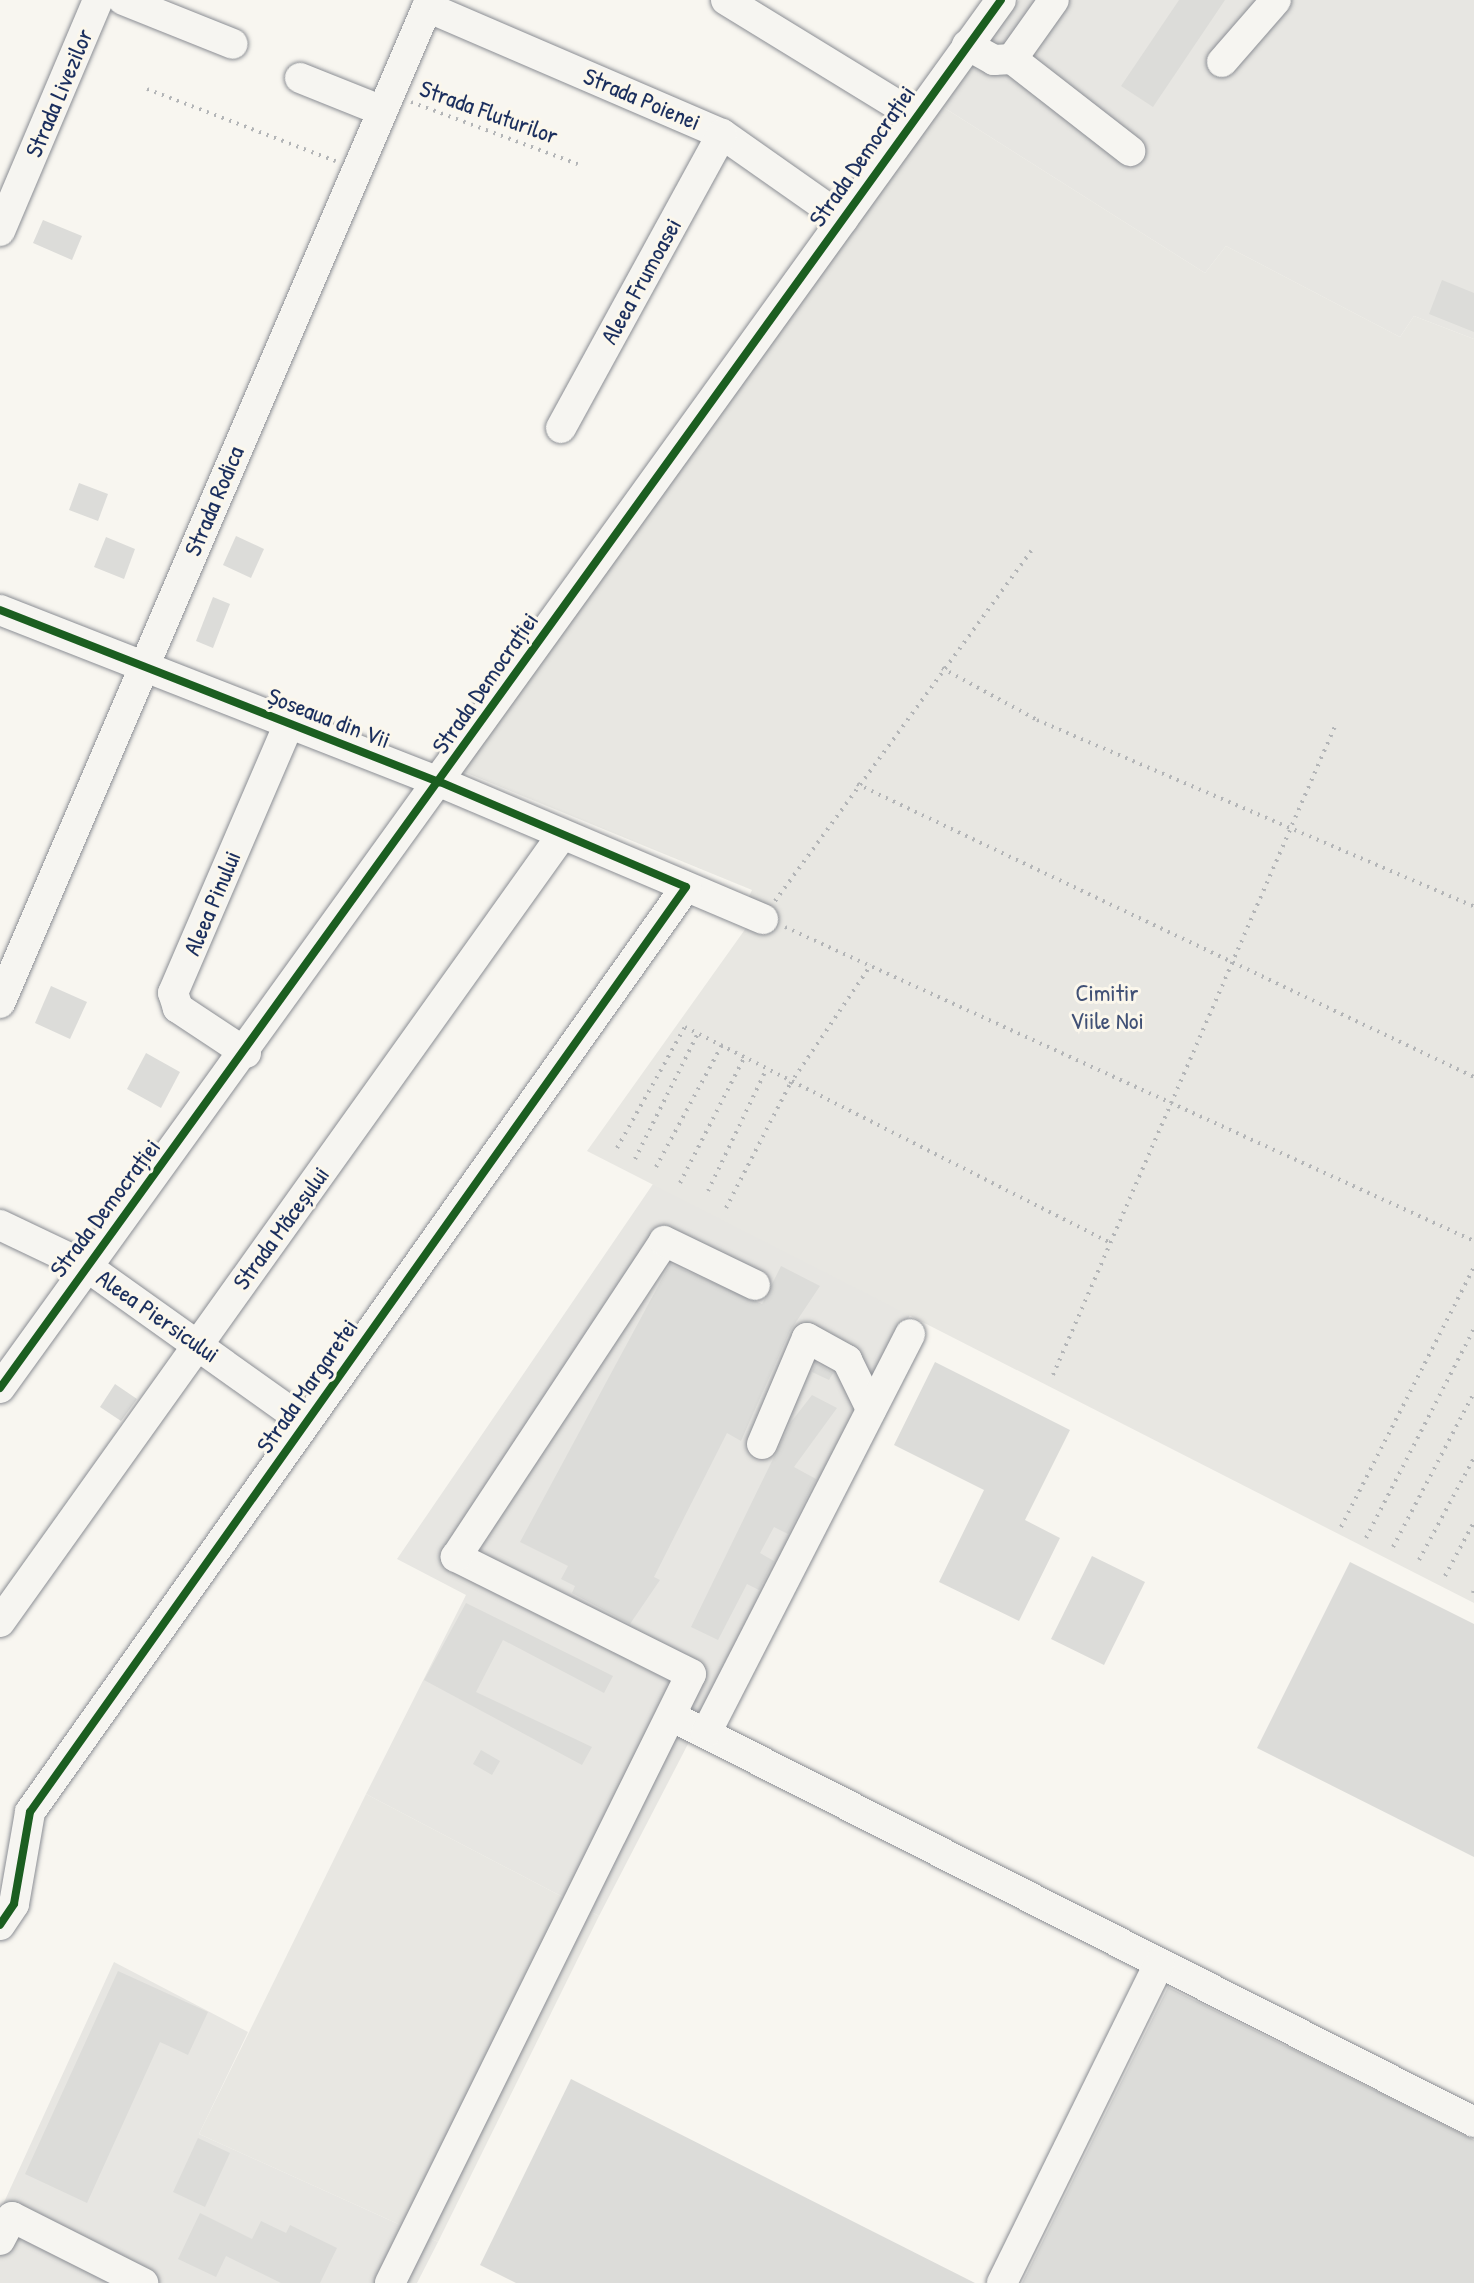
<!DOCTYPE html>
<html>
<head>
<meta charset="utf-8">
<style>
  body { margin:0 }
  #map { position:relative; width:1474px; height:2283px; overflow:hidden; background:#f8f6f0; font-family:"Patrick Hand",sans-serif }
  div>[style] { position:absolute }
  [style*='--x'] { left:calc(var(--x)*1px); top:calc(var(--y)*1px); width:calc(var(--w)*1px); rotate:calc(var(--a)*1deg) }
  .built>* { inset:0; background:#e7e6e2 }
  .green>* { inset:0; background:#e8e7e2 }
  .building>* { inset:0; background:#dcdcd9 }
  .path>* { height:4px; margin-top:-2px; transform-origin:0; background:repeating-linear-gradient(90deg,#b3b5b7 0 2px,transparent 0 8px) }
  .roads { filter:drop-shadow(0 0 2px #8b8e94) drop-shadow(0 0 2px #8b8e94) }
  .minor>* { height:30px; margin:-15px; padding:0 15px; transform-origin:15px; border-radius:15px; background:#f6f5f1 }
  .cycleway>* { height:8px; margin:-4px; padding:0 4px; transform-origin:4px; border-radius:4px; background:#1b5e20 }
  span { translate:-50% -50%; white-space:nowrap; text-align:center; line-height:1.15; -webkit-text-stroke:6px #fbf7ec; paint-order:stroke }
  .street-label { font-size:24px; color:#1b2f5e }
  .park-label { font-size:24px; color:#415176 }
</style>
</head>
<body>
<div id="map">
  <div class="built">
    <i style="clip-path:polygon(1019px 0,1474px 0,1474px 339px,1414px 316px,1400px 337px,1226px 246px,1205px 273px,943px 107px)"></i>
    <i style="clip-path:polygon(653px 1184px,911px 1313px,599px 1916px,366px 1794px,466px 1595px,397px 1559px)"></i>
    <i style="clip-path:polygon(114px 1962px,248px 2032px,199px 2134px,438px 2242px,417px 2283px,0 2283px,0 2211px)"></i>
  </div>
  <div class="green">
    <i style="clip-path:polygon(943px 107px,1205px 273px,1226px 246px,1400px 337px,1414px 316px,1474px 339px,1474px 1603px,587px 1151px,751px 921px,742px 911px,752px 890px,462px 771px,797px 297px)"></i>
    <i style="clip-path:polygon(366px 1794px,599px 1916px,438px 2242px,199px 2134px)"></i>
  </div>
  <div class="building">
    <i style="clip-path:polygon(1179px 0,1225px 0,1153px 107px,1121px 86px)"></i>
    <i style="clip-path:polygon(43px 220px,82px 236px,72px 260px,33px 243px)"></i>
    <i style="clip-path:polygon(1442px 280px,1474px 293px,1474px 332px,1429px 314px)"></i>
    <i style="clip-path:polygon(79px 483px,108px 494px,98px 521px,69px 510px)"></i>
    <i style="clip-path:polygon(236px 536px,264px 549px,251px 578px,223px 565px)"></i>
    <i style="clip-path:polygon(106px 537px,135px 549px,124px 579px,94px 567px)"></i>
    <i style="clip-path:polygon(213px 597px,230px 604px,213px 648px,196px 641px)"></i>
    <i style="clip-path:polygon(51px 986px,87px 1002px,70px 1039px,35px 1023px)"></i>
    <i style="clip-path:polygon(146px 1053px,180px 1072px,161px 1108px,127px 1089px)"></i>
    <i style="clip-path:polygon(670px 1264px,762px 1304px,781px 1266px,820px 1286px,790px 1331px,741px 1441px,727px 1433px,654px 1577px,660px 1580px,630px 1624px,572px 1593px,575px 1586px,561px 1579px,568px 1566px,520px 1542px)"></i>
    <i style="clip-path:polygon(935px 1362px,1070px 1430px,1025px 1520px,1060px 1538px,1019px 1621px,939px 1582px,984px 1490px,894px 1445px)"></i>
    <i style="clip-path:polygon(816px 1363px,833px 1373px,829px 1380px,812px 1372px)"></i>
    <i style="clip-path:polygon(115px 1384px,137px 1399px,121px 1421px,100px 1407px)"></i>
    <i style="clip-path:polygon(812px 1395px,837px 1408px,794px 1467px,816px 1479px,788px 1534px,774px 1527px,760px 1553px,774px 1561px,759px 1590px,747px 1584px,718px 1640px,691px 1627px,791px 1422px)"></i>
    <i style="clip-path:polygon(1092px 1556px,1145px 1582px,1104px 1665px,1051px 1639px)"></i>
    <i style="clip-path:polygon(1350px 1562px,1474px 1624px,1474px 1857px,1257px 1748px)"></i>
    <i style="clip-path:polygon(466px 1603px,613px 1676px,604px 1693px,503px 1640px,476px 1692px,592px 1747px,582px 1765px,424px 1680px)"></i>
    <i style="clip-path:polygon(481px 1750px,500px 1761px,492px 1775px,473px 1764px)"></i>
    <i style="clip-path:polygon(118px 1971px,208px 2012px,188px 2055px,160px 2042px,87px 2203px,25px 2174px)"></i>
    <i style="clip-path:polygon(1168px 1987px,1474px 2140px,1474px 2283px,1022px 2283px)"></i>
    <i style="clip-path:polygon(571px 2079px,975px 2283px,516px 2283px,480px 2265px)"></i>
    <i style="clip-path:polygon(198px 2138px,230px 2153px,205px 2207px,173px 2192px)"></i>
    <i style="clip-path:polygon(200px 2213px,252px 2239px,261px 2221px,286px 2233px,290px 2225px,337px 2248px,320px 2283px,281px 2283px,226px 2256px,216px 2277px,178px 2259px)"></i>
  </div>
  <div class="path">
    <i style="--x:147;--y:89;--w:202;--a:20.9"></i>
    <i style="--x:411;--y:102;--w:178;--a:20.4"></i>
    <i style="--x:942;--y:668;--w:108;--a:28.7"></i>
    <i style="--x:1037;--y:720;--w:475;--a:23.1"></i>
    <i style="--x:857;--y:784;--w:683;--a:25.4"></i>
    <i style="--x:775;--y:901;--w:434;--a:-53.8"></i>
    <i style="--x:785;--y:927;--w:757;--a:24.5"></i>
    <i style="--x:617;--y:1148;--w:139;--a:-60.7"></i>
    <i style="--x:685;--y:1027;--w:477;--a:26.9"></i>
    <i style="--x:635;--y:1159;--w:141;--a:-63.4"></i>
    <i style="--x:656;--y:1167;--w:139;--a:-61.6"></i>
    <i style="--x:680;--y:1183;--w:140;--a:-62.9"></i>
    <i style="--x:708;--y:1191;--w:134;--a:-64.4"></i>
    <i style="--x:726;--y:1208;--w:140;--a:-62.7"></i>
    <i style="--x:790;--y:1084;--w:144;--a:-55.8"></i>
    <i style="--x:1053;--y:1375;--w:708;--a:-66.51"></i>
    <i style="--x:1341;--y:1527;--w:292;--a:-62.9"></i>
    <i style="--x:1366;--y:1538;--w:235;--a:-62.7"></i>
    <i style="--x:1393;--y:1547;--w:174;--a:-62.3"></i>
    <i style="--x:1419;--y:1560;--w:116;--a:-61.7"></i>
    <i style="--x:1445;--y:1576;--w:61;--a:-61.8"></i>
    <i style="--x:1473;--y:1593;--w:3;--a:-72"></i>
  </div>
  <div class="roads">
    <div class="minor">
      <i style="--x:123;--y:0;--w:118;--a:21.8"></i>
      <i style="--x:726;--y:0;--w:222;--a:31.5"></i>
      <i style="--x:427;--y:7;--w:321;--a:23.3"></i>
      <i style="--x:722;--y:134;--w:148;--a:35.1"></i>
      <i style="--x:967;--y:45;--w:31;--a:29"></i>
      <i style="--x:994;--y:60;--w:18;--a:-3"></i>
      <i style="--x:1012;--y:59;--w:72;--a:-54.6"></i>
      <i style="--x:1012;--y:59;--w:150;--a:37.9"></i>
      <i style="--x:1222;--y:62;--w:82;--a:-48.9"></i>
      <i style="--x:300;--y:78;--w:86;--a:21.8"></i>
      <i style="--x:0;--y:231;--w:251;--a:-67"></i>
      <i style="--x:561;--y:428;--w:335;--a:-61.3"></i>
      <i style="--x:0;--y:610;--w:472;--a:21.4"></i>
      <i style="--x:440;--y:782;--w:351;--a:23"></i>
      <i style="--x:0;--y:1003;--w:1091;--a:-66.79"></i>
      <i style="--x:246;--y:1053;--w:82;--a:-146.5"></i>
      <i style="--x:178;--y:1008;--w:16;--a:-108"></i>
      <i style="--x:173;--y:993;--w:293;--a:-66.7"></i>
      <i style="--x:0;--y:1225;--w:95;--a:25.5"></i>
      <i style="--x:86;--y:1266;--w:270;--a:35.5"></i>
      <i style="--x:0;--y:1388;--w:1711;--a:-54.2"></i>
      <i style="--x:762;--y:1444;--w:115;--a:-67"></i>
      <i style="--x:807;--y:1338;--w:46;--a:28.8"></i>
      <i style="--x:847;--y:1360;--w:55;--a:63.9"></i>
      <i style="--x:0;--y:1622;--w:967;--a:-54.47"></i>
      <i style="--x:671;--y:1716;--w:900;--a:26.82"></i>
      <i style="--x:706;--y:1733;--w:448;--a:-62.9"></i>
      <i style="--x:0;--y:1925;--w:25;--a:-56"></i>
      <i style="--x:14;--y:1904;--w:93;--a:-80.1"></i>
      <i style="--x:30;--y:1812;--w:1134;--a:-54.66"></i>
      <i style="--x:0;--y:2240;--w:26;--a:-62"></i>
      <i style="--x:12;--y:2217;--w:147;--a:26.7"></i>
      <i style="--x:390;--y:2283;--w:679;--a:-63.7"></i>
      <i style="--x:691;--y:1674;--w:263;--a:-153.5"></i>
      <i style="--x:456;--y:1557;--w:378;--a:-56.6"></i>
      <i style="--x:664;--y:1241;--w:101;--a:25.8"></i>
      <i style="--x:1002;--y:2283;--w:356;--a:-63.8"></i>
    </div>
  </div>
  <div class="cycleway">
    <i style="--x:0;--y:610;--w:472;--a:21.4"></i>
    <i style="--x:440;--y:782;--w:267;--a:23.1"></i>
    <i style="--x:686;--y:887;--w:1134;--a:125.34"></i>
    <i style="--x:30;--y:1812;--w:93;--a:99.9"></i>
    <i style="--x:14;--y:1904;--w:25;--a:124"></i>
    <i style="--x:0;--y:1388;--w:1711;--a:-54.2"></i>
  </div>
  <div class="street-label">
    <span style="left:59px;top:93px;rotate:-67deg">Strada Livezilor</span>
    <span style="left:642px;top:99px;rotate:23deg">Strada Poienei</span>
    <span style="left:489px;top:112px;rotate:20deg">Strada Fluturilor</span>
    <span style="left:862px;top:156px;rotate:-55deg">Strada Democrației</span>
    <span style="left:641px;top:281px;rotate:-61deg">Aleea Frumoasei</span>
    <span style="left:214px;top:501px;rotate:-67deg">Strada Rodica</span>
    <span style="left:485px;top:683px;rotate:-55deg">Strada Democrației</span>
    <span style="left:329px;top:718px;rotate:21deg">Șoseaua din Vii</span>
    <span style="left:212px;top:903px;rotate:-67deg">Aleea Pinului</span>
    <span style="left:105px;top:1208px;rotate:-53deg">Strada Democrației</span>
    <span style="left:281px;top:1228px;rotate:-54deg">Strada Măceșului</span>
    <span style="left:158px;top:1316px;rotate:35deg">Aleea Piersicului</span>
    <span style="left:307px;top:1386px;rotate:-55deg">Strada Margaretei</span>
  </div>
  <div class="park-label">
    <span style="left:1107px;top:1007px">Cimitir<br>Viile Noi</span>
  </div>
</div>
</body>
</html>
